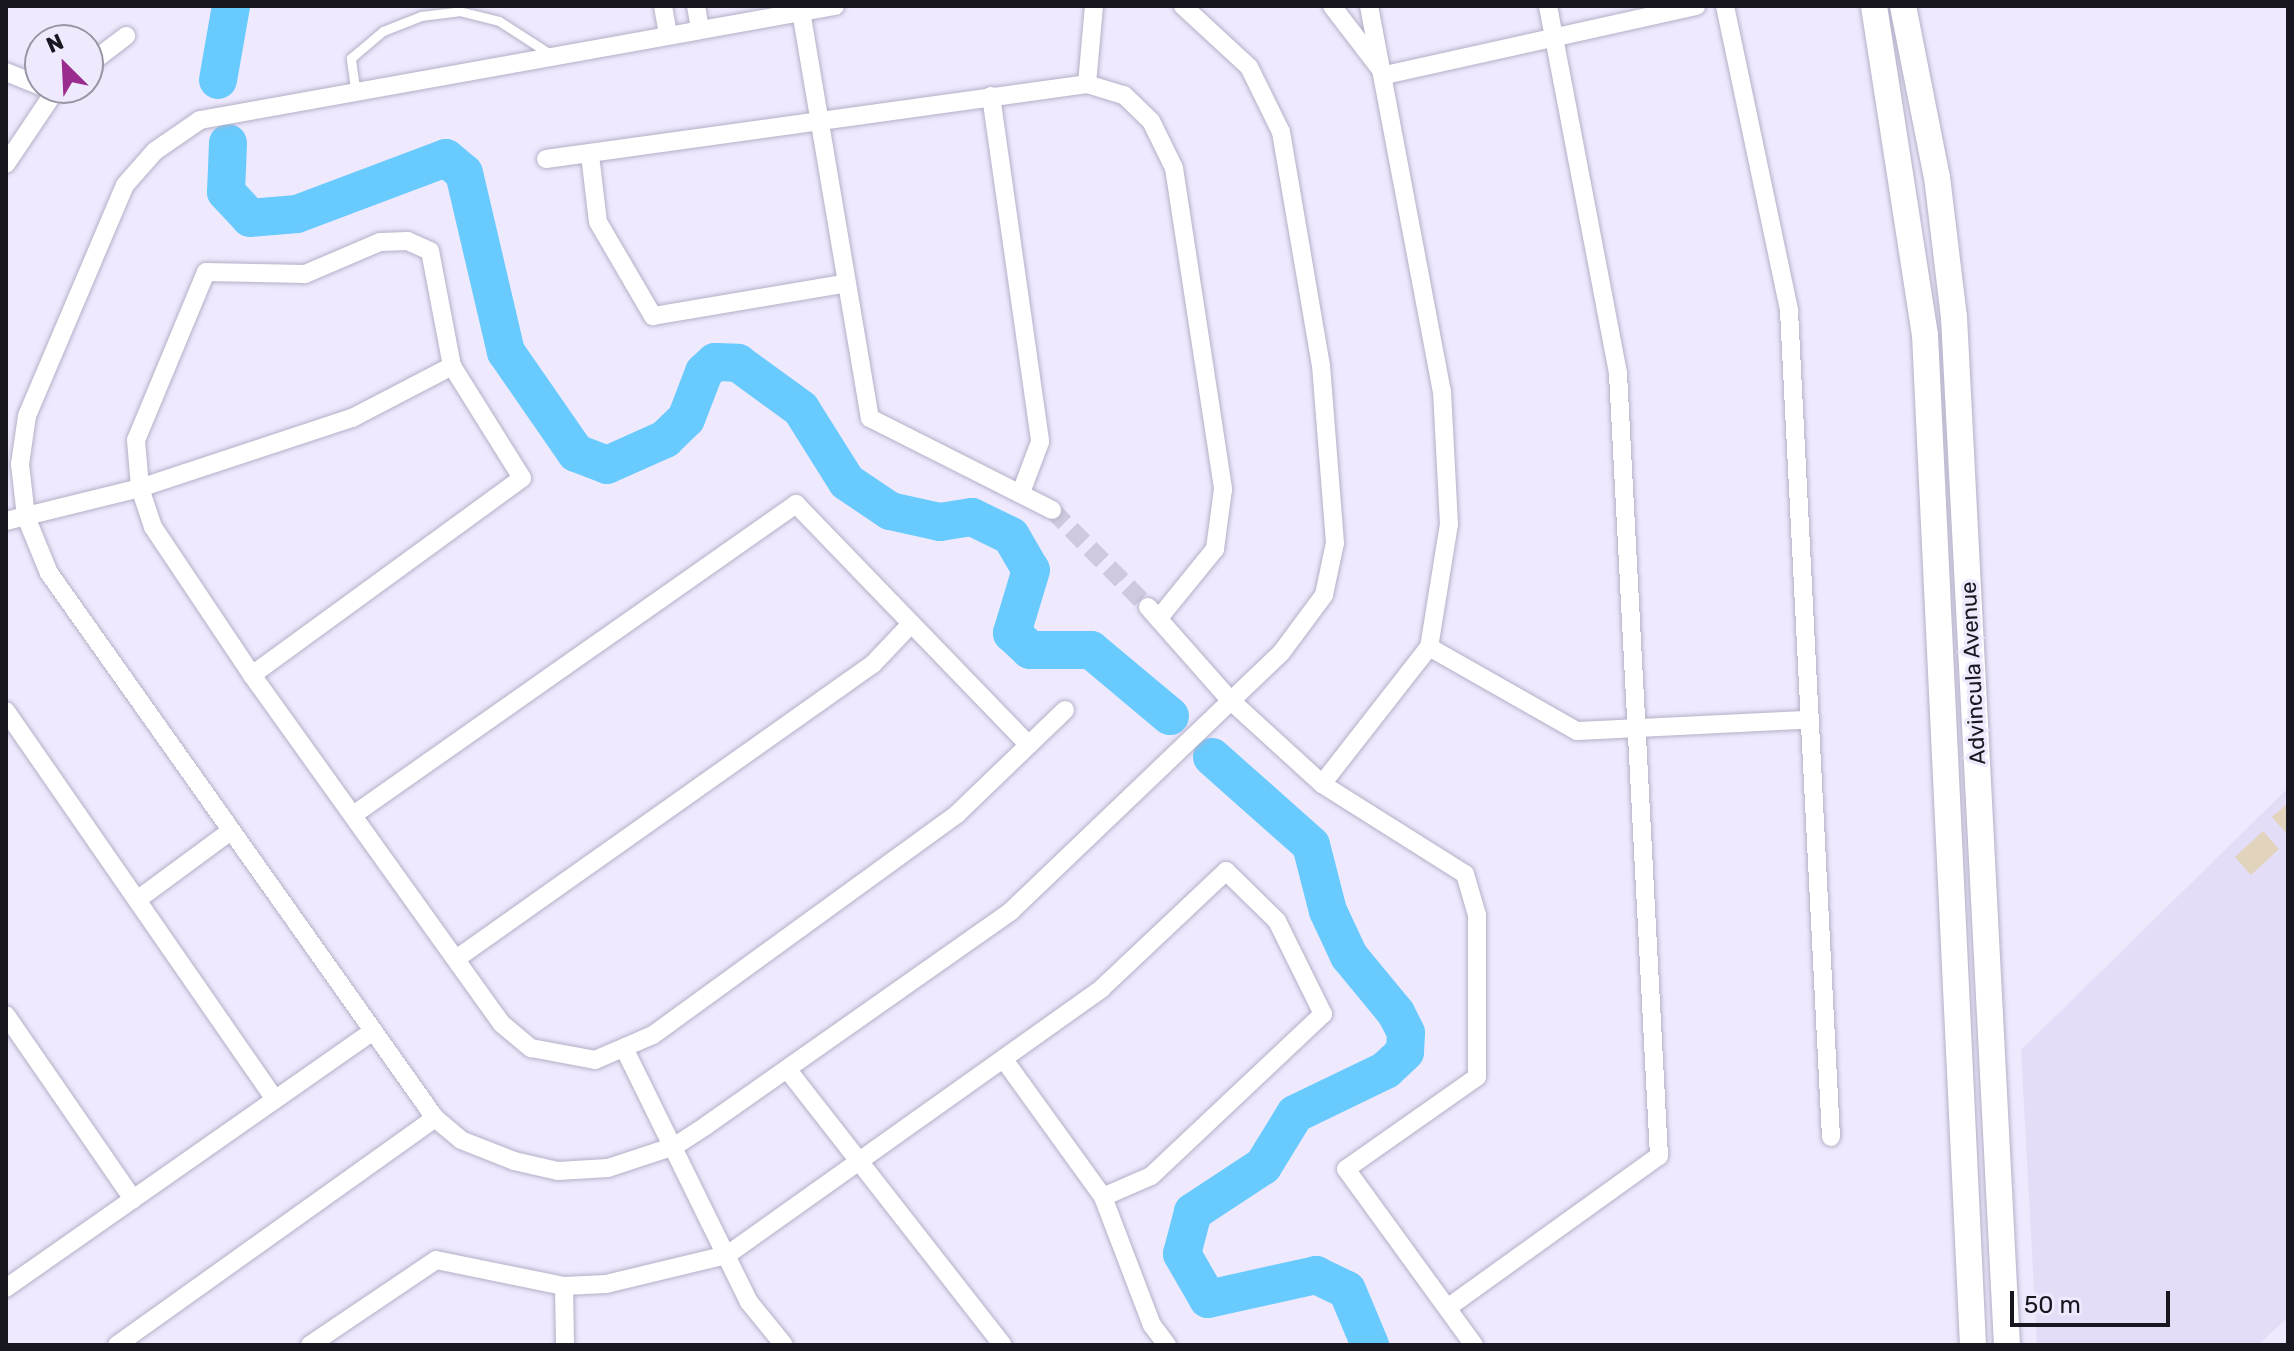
<!DOCTYPE html>
<html>
<head>
<meta charset="utf-8">
<style>
  body { margin:0 }
  #map { position:relative; width:2294px; height:1351px; overflow:hidden; background:#eee9fd; font-family:Rubik,sans-serif }
  div>[style] { position:absolute }
  [style*='--x'] { left:calc(var(--x)*1px); top:calc(var(--y)*1px); width:calc(var(--w)*1px); rotate:calc(var(--a)*1deg) }
  .built>* { inset:0; background:#e4ddf7 }
  .river>* { height:38px; margin:-19px; padding:0 19px; transform-origin:19px; border-radius:19px; background:#68cafd }
  .building>* { inset:0; background:#e2d3bd }
  .street-tunnel>* { height:18px; margin-top:-9px; transform-origin:0; background:repeating-linear-gradient(90deg,#cec9dc 0 18px,transparent 0 27px) }
  .roads { filter:drop-shadow(0 0 2px #b5afc7) drop-shadow(0 0 2px #b5afc7) }
  .lane>* { height:9px; margin:-4.5px; padding:0 4.5px; transform-origin:4.5px; border-radius:4.5px; background:#fff }
  .street>* { height:18px; margin:-9px; padding:0 9px; transform-origin:9px; border-radius:9px; background:#fff }
  .secondary>* { height:26px; margin:-13px; padding:0 13px; transform-origin:13px; border-radius:13px; background:#fff }
  span { translate:-50% -50%; white-space:nowrap; text-align:center; line-height:1.15; -webkit-text-stroke:7px #eee9fd; paint-order:stroke }
  .street-label { font-size:22px; color:#18161e }
  .frame { position:absolute; inset:0; border:8px solid #18161e; pointer-events:none }
  .north { position:absolute; left:24px; top:24px; width:80px; height:80px; box-sizing:border-box; background:#eee9fd; border:2px solid #9895a4; border-radius:50%; rotate:336deg; font-size:22px; font-weight:700; line-height:32px; text-align:center; color:#18161e }
  .north::after { content:''; display:block; margin:auto; width:28px; height:36px; background:#992c8d; clip-path:polygon(50% 0,100% 100%,50% 72%,0 100%) }
  .scale { position:absolute; left:2010px; top:1291px; width:160px; height:36px; box-sizing:border-box; border:4px solid #18161e; border-top:0; padding-left:10px; font-size:24px; line-height:28px; white-space:nowrap; color:#18161e; -webkit-text-stroke:6px #eee9fd; paint-order:stroke }
</style>
</head>
<body>
<div id="map">
  <div class="built">
    <i style="clip-path:polygon(2288px 788px,2288px 1317px,2258px 1345px,2037px 1345px,2021px 1050px)"></i>
  </div>
  <div class="river">
    <i style="--x:218;--y:80;--w:75;--a:-80"></i>
    <i style="--x:228;--y:143;--w:49;--a:92.3"></i>
    <i style="--x:226;--y:192;--w:35;--a:47"></i>
    <i style="--x:250;--y:218;--w:47;--a:-4.9"></i>
    <i style="--x:297;--y:214;--w:159;--a:-20.6"></i>
    <i style="--x:446;--y:158;--w:23;--a:40"></i>
    <i style="--x:464;--y:173;--w:184;--a:76.8"></i>
    <i style="--x:506;--y:352;--w:123;--a:55.3"></i>
    <i style="--x:576;--y:453;--w:33;--a:21"></i>
    <i style="--x:607;--y:465;--w:64;--a:-24.1"></i>
    <i style="--x:665;--y:439;--w:29;--a:-44"></i>
    <i style="--x:686;--y:419;--w:50;--a:-69"></i>
    <i style="--x:704;--y:372;--w:15;--a:-42"></i>
    <i style="--x:715;--y:362;--w:23;--a:2"></i>
    <i style="--x:738;--y:363;--w:78;--a:36.1"></i>
    <i style="--x:801;--y:409;--w:86;--a:57.8"></i>
    <i style="--x:847;--y:482;--w:52;--a:34"></i>
    <i style="--x:890;--y:511;--w:51;--a:12.4"></i>
    <i style="--x:940;--y:522;--w:32;--a:-9"></i>
    <i style="--x:972;--y:517;--w:43;--a:26"></i>
    <i style="--x:1011;--y:536;--w:39;--a:60"></i>
    <i style="--x:1031;--y:570;--w:66;--a:106.8"></i>
    <i style="--x:1012;--y:633;--w:25;--a:43"></i>
    <i style="--x:1030;--y:650;--w:61;--a:0"></i>
    <i style="--x:1091;--y:650;--w:103;--a:39.9"></i>
    <i style="--x:1212;--y:757;--w:132;--a:41.6"></i>
    <i style="--x:1311;--y:845;--w:68;--a:75.6"></i>
    <i style="--x:1328;--y:911;--w:50;--a:65"></i>
    <i style="--x:1349;--y:956;--w:74;--a:50.5"></i>
    <i style="--x:1396;--y:1013;--w:22;--a:63"></i>
    <i style="--x:1406;--y:1033;--w:19;--a:93"></i>
    <i style="--x:1405;--y:1052;--w:26;--a:137"></i>
    <i style="--x:1386;--y:1070;--w:101;--a:154.2"></i>
    <i style="--x:1295;--y:1114;--w:61;--a:121.6"></i>
    <i style="--x:1263;--y:1166;--w:84;--a:146.7"></i>
    <i style="--x:1193;--y:1212;--w:43;--a:104.7"></i>
    <i style="--x:1182;--y:1254;--w:52;--a:60"></i>
    <i style="--x:1208;--y:1299;--w:111;--a:-12.5"></i>
    <i style="--x:1316;--y:1275;--w:34;--a:26"></i>
    <i style="--x:1347;--y:1290;--w:60;--a:67.3"></i>
  </div>
  <div class="building">
    <i style="clip-path:polygon(2288px 803px,2288px 835px,2272px 817px)"></i>
    <i style="clip-path:polygon(2263px 831px,2279px 849px,2251px 875px,2235px 857px)"></i>
  </div>
  <div class="street-tunnel">
    <i style="--x:1052;--y:510;--w:136;--a:45.3"></i>
  </div>
  <div class="roads">
    <div class="lane">
      <i style="--x:355;--y:88;--w:30;--a:-98"></i>
      <i style="--x:351;--y:58;--w:42;--a:-40.2"></i>
      <i style="--x:383;--y:31;--w:41;--a:-21.5"></i>
      <i style="--x:421;--y:16;--w:38;--a:-7"></i>
      <i style="--x:459;--y:11;--w:41;--a:14"></i>
      <i style="--x:499;--y:21;--w:61;--a:32.9"></i>
    </div>
    <div class="street">
      <i style="--x:663;--y:6;--w:28;--a:80"></i>
      <i style="--x:696;--y:6;--w:22;--a:80"></i>
      <i style="--x:835;--y:6;--w:645;--a:169.82"></i>
      <i style="--x:200;--y:120;--w:55;--a:145.4"></i>
      <i style="--x:155;--y:151;--w:45;--a:131.4"></i>
      <i style="--x:125;--y:185;--w:251;--a:113"></i>
      <i style="--x:27;--y:416;--w:49;--a:98.3"></i>
      <i style="--x:20;--y:464;--w:53;--a:83.5"></i>
      <i style="--x:26;--y:517;--w:61;--a:67.7"></i>
      <i style="--x:49;--y:573;--w:668;--a:54.69"></i>
      <i style="--x:435;--y:1118;--w:34;--a:40"></i>
      <i style="--x:461;--y:1140;--w:57;--a:21.6"></i>
      <i style="--x:514;--y:1161;--w:45;--a:12.8"></i>
      <i style="--x:558;--y:1171;--w:50;--a:-3.4"></i>
      <i style="--x:608;--y:1168;--w:71;--a:-18.2"></i>
      <i style="--x:675;--y:1146;--w:38;--a:-33"></i>
      <i style="--x:707;--y:1125;--w:372;--a:-35.1"></i>
      <i style="--x:1011;--y:911;--w:373;--a:-43.7"></i>
      <i style="--x:1281;--y:653;--w:72;--a:-53.4"></i>
      <i style="--x:1324;--y:595;--w:53;--a:-78.1"></i>
      <i style="--x:1335;--y:543;--w:178;--a:-94.5"></i>
      <i style="--x:1321;--y:366;--w:237;--a:-99.7"></i>
      <i style="--x:1281;--y:132;--w:72;--a:-116.2"></i>
      <i style="--x:1249;--y:67;--w:90;--a:-137.3"></i>
      <i style="--x:1332;--y:6;--w:87;--a:52.5"></i>
      <i style="--x:1385;--y:75;--w:319;--a:-12.5"></i>
      <i style="--x:1369;--y:6;--w:392;--a:79.3"></i>
      <i style="--x:1442;--y:391;--w:133;--a:87"></i>
      <i style="--x:1449;--y:524;--w:125;--a:99.2"></i>
      <i style="--x:1725;--y:6;--w:312;--a:78.1"></i>
      <i style="--x:1789;--y:311;--w:827;--a:87.09"></i>
      <i style="--x:801;--y:11;--w:413;--a:80.4"></i>
      <i style="--x:870;--y:418;--w:204;--a:26.8"></i>
      <i style="--x:88;--y:65;--w:48;--a:-37.3"></i>
      <i style="--x:6;--y:72;--w:37;--a:22"></i>
      <i style="--x:1087;--y:84;--w:78;--a:-84.9"></i>
      <i style="--x:991;--y:96;--w:349;--a:81.9"></i>
      <i style="--x:1040;--y:442;--w:51;--a:110.6"></i>
      <i style="--x:590;--y:155;--w:67;--a:83.2"></i>
      <i style="--x:598;--y:222;--w:109;--a:59.7"></i>
      <i style="--x:653;--y:316;--w:193;--a:-9.6"></i>
      <i style="--x:546;--y:159;--w:546;--a:-7.89"></i>
      <i style="--x:1087;--y:84;--w:39;--a:17"></i>
      <i style="--x:1124;--y:95;--w:37;--a:44"></i>
      <i style="--x:1151;--y:121;--w:52;--a:63.9"></i>
      <i style="--x:1174;--y:168;--w:325;--a:81.3"></i>
      <i style="--x:1223;--y:489;--w:61;--a:97.6"></i>
      <i style="--x:1215;--y:549;--w:89;--a:129.1"></i>
      <i style="--x:6;--y:164;--w:92;--a:-56.1"></i>
      <i style="--x:6;--y:521;--w:138;--a:-13.8"></i>
      <i style="--x:140;--y:488;--w:223;--a:-18.3"></i>
      <i style="--x:352;--y:418;--w:113;--a:-27.5"></i>
      <i style="--x:1148;--y:607;--w:123;--a:48.6"></i>
      <i style="--x:1229;--y:699;--w:126;--a:42.4"></i>
      <i style="--x:1322;--y:784;--w:174;--a:-52"></i>
      <i style="--x:1429;--y:647;--w:170;--a:29.6"></i>
      <i style="--x:1577;--y:731;--w:229;--a:-2.8"></i>
      <i style="--x:252;--y:675;--w:334;--a:-36.1"></i>
      <i style="--x:522;--y:478;--w:132;--a:-122"></i>
      <i style="--x:452;--y:366;--w:117;--a:-100.8"></i>
      <i style="--x:430;--y:251;--w:24;--a:-156"></i>
      <i style="--x:408;--y:241;--w:28;--a:178"></i>
      <i style="--x:380;--y:242;--w:82;--a:156.9"></i>
      <i style="--x:305;--y:274;--w:99;--a:-178.8"></i>
      <i style="--x:206;--y:272;--w:182;--a:112.6"></i>
      <i style="--x:136;--y:440;--w:48;--a:85.2"></i>
      <i style="--x:140;--y:488;--w:41;--a:71.6"></i>
      <i style="--x:153;--y:527;--w:178;--a:56.2"></i>
      <i style="--x:252;--y:675;--w:429;--a:54.4"></i>
      <i style="--x:502;--y:1024;--w:38;--a:40"></i>
      <i style="--x:531;--y:1048;--w:65;--a:10.6"></i>
      <i style="--x:595;--y:1060;--w:63;--a:-23.3"></i>
      <i style="--x:653;--y:1035;--w:376;--a:-36"></i>
      <i style="--x:957;--y:814;--w:150;--a:-43.9"></i>
      <i style="--x:6;--y:711;--w:472;--a:55.3"></i>
      <i style="--x:1322;--y:784;--w:169;--a:32.2"></i>
      <i style="--x:1465;--y:874;--w:43;--a:73.7"></i>
      <i style="--x:1477;--y:915;--w:162;--a:90"></i>
      <i style="--x:1477;--y:1077;--w:160;--a:144.9"></i>
      <i style="--x:1346;--y:1169;--w:218;--a:54"></i>
      <i style="--x:356;--y:813;--w:538;--a:-35.08"></i>
      <i style="--x:796;--y:504;--w:334;--a:46"></i>
      <i style="--x:137;--y:900;--w:113;--a:-36.4"></i>
      <i style="--x:456;--y:959;--w:511;--a:-35.28"></i>
      <i style="--x:873;--y:664;--w:51;--a:-46.6"></i>
      <i style="--x:6;--y:1015;--w:224;--a:55.4"></i>
      <i style="--x:625;--y:1050;--w:281;--a:63.8"></i>
      <i style="--x:749;--y:1302;--w:55;--a:50.9"></i>
      <i style="--x:1005;--y:1061;--w:168;--a:54.2"></i>
      <i style="--x:1103;--y:1197;--w:137;--a:69.1"></i>
      <i style="--x:1152;--y:1325;--w:25;--a:53"></i>
      <i style="--x:787;--y:1069;--w:350;--a:52"></i>
      <i style="--x:564;--y:1286;--w:59;--a:89"></i>
      <i style="--x:6;--y:1288;--w:444;--a:-35"></i>
      <i style="--x:1450;--y:1306;--w:257;--a:-35.7"></i>
      <i style="--x:1659;--y:1156;--w:784;--a:-93"></i>
      <i style="--x:1618;--y:373;--w:374;--a:-100.8"></i>
      <i style="--x:117;--y:1345;--w:391;--a:-35.5"></i>
      <i style="--x:310;--y:1345;--w:152;--a:-34"></i>
      <i style="--x:436;--y:1260;--w:131;--a:11.5"></i>
      <i style="--x:564;--y:1286;--w:42;--a:-2.7"></i>
      <i style="--x:606;--y:1284;--w:124;--a:-13.5"></i>
      <i style="--x:727;--y:1255;--w:459;--a:-35.4"></i>
      <i style="--x:1101;--y:989;--w:172;--a:-43.3"></i>
      <i style="--x:1226;--y:871;--w:71;--a:44.4"></i>
      <i style="--x:1277;--y:921;--w:104;--a:63.7"></i>
      <i style="--x:1323;--y:1014;--w:236;--a:136.7"></i>
      <i style="--x:1151;--y:1176;--w:52;--a:156.4"></i>
    </div>
    <div class="secondary">
      <i style="--x:1874;--y:6;--w:333;--a:81.2"></i>
      <i style="--x:1925;--y:335;--w:1011;--a:87.28"></i>
      <i style="--x:1903;--y:6;--w:174;--a:78.8"></i>
      <i style="--x:1937;--y:177;--w:141;--a:83.1"></i>
      <i style="--x:1954;--y:317;--w:1029;--a:87.05"></i>
    </div>
  </div>
  <div class="street-label">
    <span style="left:1973px;top:673px;rotate:-93deg">Advincula Avenue</span>
  </div>
  <div class="frame"></div>
  <div class="north">N</div>
  <div class="scale">50 m</div>
</div>
</body>
</html>
